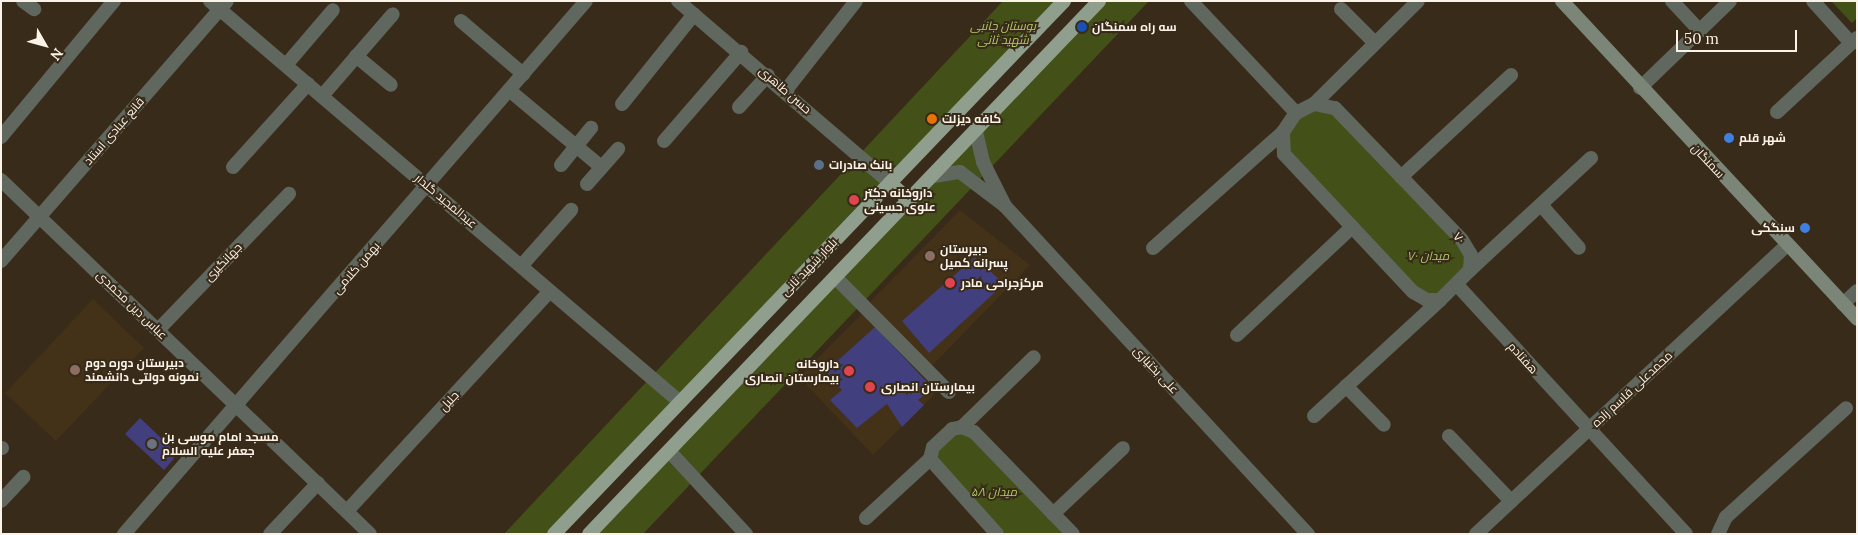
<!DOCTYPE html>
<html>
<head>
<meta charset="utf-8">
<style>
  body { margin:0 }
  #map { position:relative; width:1858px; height:535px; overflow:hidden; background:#392b19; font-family:Lora,Cairo,serif }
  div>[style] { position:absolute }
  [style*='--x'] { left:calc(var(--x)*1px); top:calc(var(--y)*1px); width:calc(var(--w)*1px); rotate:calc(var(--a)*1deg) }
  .built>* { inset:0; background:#433118 }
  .green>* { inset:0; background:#435119 }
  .building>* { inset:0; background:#423f7e }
  .minor>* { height:14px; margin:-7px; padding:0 7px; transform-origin:7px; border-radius:7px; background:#5f675e }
  .secondary>* { height:14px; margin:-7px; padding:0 7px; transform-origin:7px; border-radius:7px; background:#7b8679 }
  .primary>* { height:14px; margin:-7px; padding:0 7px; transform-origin:7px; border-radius:7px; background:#909f8d }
  .dots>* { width:14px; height:14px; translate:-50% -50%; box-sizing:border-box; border:2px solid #392b19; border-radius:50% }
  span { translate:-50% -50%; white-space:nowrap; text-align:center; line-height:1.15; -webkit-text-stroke:4px #392b19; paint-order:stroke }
  .park-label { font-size:12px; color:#b0cb65; font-style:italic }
  .poi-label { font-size:12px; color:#fcf3e8; font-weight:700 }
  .left { translate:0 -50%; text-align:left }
  .right { translate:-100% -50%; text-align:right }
  .street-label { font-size:12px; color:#fcf3e8 }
  .frame { position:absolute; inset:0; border:2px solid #fcf3e8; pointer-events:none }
  .north { position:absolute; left:20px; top:20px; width:50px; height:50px; -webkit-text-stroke:4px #392b19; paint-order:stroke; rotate:128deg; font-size:14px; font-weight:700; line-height:20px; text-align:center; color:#fcf3e8 }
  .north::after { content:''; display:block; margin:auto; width:18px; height:22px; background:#fcf3e8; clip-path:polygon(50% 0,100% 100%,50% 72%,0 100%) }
  .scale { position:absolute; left:1676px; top:30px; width:121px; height:22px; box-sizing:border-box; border:2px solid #fcf3e8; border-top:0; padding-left:6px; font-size:15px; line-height:18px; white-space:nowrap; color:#fcf3e8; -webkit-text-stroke:4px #392b19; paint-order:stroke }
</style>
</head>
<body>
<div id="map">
  <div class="built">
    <i style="clip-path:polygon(960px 210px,1030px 265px,929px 369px,870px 302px)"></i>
    <i style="clip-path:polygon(93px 299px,144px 348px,56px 441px,5px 393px)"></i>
    <i style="clip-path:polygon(862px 314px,936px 393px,873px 455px,799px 377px)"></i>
  </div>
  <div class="green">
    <i style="clip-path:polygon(1003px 1px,1064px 1px,554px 534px,504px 534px)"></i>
    <i style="clip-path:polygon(1098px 1px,1149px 1px,643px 534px,589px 534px)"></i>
    <i style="clip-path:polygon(1831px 1px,1857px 1px,1857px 18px,1852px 23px)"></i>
    <i style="clip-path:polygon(1335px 108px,1471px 255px,1458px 286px,1427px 300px,1284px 154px,1283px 132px,1296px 113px)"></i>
    <i style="clip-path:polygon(962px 427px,1073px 534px,997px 534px,935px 469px,933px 447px)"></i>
  </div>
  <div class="building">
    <i style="clip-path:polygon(975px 257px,1004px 284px,929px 353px,902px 321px)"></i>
    <i style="clip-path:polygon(875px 327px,927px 382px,919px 388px,927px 393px,918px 400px,924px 405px,902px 427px,887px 404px,857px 428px,830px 400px,842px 390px,824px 373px)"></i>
    <i style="clip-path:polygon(140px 418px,178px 454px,164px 470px,125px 434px)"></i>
  </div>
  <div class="minor">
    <i style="--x:23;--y:1;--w:14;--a:36"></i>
    <i style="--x:210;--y:1;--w:618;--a:40.47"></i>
    <i style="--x:678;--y:1;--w:279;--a:40.6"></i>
    <i style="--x:1191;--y:1;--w:154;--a:46.8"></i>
    <i style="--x:1672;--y:1;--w:41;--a:47"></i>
    <i style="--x:1813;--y:1;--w:57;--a:47.9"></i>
    <i style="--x:1341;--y:9;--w:48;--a:45"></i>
    <i style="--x:461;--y:21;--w:82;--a:40.5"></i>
    <i style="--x:356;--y:56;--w:45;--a:39.6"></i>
    <i style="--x:286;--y:65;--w:72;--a:-49.5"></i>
    <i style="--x:1640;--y:88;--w:125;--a:-44"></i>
    <i style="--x:509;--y:90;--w:120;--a:39.9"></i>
    <i style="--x:786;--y:90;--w:113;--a:-51.8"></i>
    <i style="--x:322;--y:96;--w:108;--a:-49.1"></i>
    <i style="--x:622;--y:104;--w:115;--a:-51.3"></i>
    <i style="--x:1314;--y:104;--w:21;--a:11"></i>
    <i style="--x:1335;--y:108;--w:183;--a:46.1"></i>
    <i style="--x:1462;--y:240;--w:17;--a:59"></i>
    <i style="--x:1471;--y:255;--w:15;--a:94"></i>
    <i style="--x:1470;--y:270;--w:42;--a:135"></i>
    <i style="--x:1440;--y:300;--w:13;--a:180"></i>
    <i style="--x:1427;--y:300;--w:16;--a:-150"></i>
    <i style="--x:1413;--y:292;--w:189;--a:-133.1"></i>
    <i style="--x:1284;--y:154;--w:22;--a:-93"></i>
    <i style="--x:1283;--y:132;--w:23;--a:-56"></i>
    <i style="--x:1296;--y:113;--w:20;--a:-27"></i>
    <i style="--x:1314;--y:104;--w:146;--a:-44.7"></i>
    <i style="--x:739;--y:107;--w:43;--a:-47.8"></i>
    <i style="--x:1777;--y:112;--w:109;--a:-42.8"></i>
    <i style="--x:1;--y:137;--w:177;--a:-50.3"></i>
    <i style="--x:664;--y:141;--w:118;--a:-49.1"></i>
    <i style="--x:561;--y:165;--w:48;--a:-51"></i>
    <i style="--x:233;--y:167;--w:112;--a:-47.9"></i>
    <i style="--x:934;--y:176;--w:26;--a:-9"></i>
    <i style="--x:960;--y:172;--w:56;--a:37.1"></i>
    <i style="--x:1005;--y:206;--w:49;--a:-116.6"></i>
    <i style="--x:983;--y:162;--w:32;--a:-103"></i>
    <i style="--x:1401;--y:177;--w:150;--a:-42.8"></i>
    <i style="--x:1;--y:180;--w:511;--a:43.81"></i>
    <i style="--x:587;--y:184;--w:47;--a:-48.5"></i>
    <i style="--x:1541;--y:205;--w:57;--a:48.5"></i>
    <i style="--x:1005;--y:206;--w:447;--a:47.3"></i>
    <i style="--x:1153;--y:248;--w:174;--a:-41.7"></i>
    <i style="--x:1;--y:261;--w:344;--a:-49"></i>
    <i style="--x:522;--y:265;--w:74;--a:-48.3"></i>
    <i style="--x:1470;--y:270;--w:165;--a:-42.8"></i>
    <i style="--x:837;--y:279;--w:159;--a:45.3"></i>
    <i style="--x:1458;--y:286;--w:337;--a:47.4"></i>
    <i style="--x:1843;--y:304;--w:19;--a:-43"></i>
    <i style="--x:158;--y:330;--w:189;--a:-46.1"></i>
    <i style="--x:1237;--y:335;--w:158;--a:-43.2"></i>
    <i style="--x:1346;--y:386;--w:54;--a:45.7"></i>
    <i style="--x:1314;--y:416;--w:171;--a:-42.6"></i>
    <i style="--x:962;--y:427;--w:100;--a:-44.2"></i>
    <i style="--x:1449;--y:436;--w:90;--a:46.4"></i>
    <i style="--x:1;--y:448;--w:1;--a:0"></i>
    <i style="--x:670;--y:452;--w:112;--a:47.2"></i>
    <i style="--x:1;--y:501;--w:33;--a:-47"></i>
    <i style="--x:347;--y:511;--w:299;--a:-47.3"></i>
    <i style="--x:1053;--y:514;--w:96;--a:-43.3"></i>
    <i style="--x:866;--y:518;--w:87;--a:-42.7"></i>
    <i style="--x:124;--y:534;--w:705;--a:-49.08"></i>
    <i style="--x:270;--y:534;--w:70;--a:-46.7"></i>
    <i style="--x:997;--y:534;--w:101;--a:-131.8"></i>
    <i style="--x:930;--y:459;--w:12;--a:-76"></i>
    <i style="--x:933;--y:447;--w:26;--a:-43"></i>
    <i style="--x:952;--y:429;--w:10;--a:-11"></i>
    <i style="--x:962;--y:427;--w:13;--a:23"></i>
    <i style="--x:974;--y:432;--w:142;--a:45.9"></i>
    <i style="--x:1476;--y:534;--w:425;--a:-42.9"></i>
    <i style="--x:1718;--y:534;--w:19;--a:-65"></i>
    <i style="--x:1726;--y:517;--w:162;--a:-42.2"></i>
  </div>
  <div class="secondary">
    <i style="--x:1562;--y:1;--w:434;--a:47.1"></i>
  </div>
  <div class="primary">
    <i style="--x:890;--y:183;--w:27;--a:42"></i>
    <i style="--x:554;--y:534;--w:738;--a:-46.26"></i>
    <i style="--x:589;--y:534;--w:738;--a:-46.26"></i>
  </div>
  <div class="dots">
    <i style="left:1082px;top:27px;background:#1a4fb4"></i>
    <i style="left:932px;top:119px;background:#e8710a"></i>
    <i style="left:1729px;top:138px;background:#3f7fe0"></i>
    <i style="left:819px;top:165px;background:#5c6f8a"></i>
    <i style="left:854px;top:200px;background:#e0444e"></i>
    <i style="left:1805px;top:228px;background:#3f7fe0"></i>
    <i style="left:930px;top:256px;background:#8d6e63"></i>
    <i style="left:950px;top:283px;background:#e0444e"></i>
    <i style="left:75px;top:370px;background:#8d6e63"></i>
    <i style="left:849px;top:371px;background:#e0444e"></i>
    <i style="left:870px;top:387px;background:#e0444e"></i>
    <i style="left:152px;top:444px;background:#6b7280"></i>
  </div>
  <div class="park-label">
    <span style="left:1003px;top:33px">بوستان جانبی<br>شهید ثانی</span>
    <span style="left:1428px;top:256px">میدان ۷۰</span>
    <span style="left:994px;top:492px">میدان ۵۸</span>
  </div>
  <div class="poi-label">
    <span class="left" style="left:1092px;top:27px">سه راه سمنگان</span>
    <span class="left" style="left:942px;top:119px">کافه دیزلت</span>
    <span class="left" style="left:1739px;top:138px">شهر قلم</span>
    <span class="left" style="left:829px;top:165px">بانک صادرات</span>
    <span class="left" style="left:864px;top:200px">داروخانه دکتر<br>علوی حسینی</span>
    <span class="right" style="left:1795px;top:228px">سنگکی</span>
    <span class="left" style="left:940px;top:256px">دبیرستان<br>پسرانه کمیل</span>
    <span class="left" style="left:961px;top:283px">مرکزجراحی مادر</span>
    <span class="left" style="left:85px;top:370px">دبیرستان دوره دوم<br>نمونه دولتی دانشمند</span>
    <span class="right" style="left:839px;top:371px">داروخانه<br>بیمارستان انصاری</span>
    <span class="left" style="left:881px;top:387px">بیمارستان انصاری</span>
    <span class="left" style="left:162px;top:444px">مسجد امام موسی بن<br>جعفر علیه السلام</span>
  </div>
  <div class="street-label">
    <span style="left:785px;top:90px;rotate:41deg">حسن طاهری</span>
    <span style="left:114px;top:131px;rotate:-49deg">قانع عبادی استاد</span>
    <span style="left:1708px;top:161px;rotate:47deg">سمنگان</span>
    <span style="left:446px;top:201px;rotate:40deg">عبدالمجید گلدار</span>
    <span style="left:1459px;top:238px;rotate:51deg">۷۰</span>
    <span style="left:223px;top:262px;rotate:-46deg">جهانگیری</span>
    <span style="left:809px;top:267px;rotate:-46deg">بلوار شهید ثانی</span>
    <span style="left:356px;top:268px;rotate:-49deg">بهمن کلامی</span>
    <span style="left:132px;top:305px;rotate:44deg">عباس دین محمدی</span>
    <span style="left:1523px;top:358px;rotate:48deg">هفتادم</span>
    <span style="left:1156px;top:370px;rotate:47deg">علی بختیاری</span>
    <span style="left:1632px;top:389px;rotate:-43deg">محمدعلی قاسم زاده</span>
    <span style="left:449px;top:401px;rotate:-47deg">جلیل</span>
  </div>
  <div class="frame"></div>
  <div class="north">N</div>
  <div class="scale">50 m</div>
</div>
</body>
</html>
